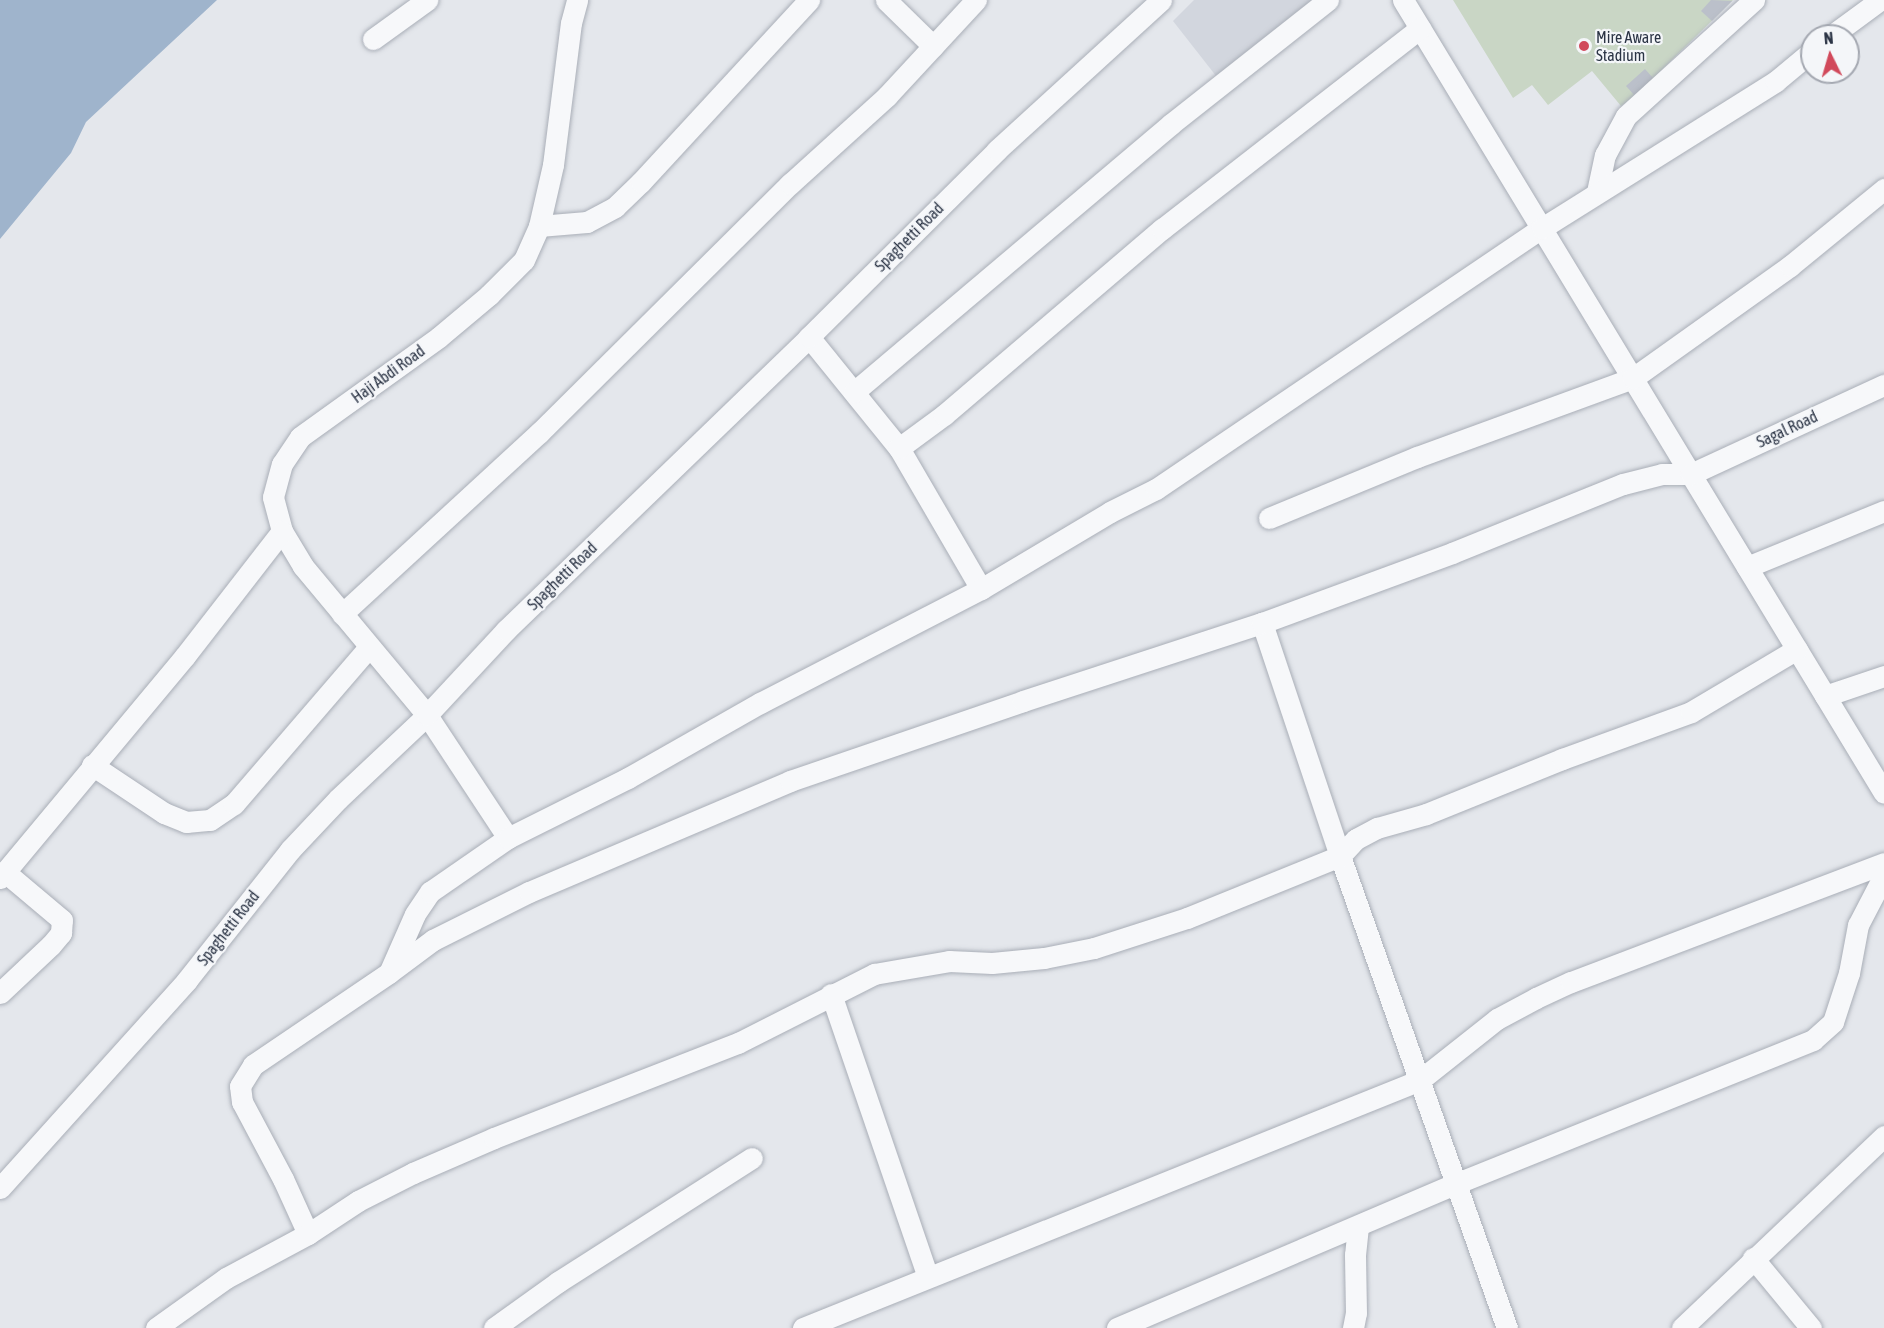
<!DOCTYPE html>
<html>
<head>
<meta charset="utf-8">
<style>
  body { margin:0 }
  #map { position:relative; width:1884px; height:1328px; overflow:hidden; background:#e4e7ec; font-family:"Asap Condensed",sans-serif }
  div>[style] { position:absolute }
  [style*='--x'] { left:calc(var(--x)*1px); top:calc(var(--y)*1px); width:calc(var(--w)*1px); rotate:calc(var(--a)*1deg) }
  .built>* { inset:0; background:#d2d6de }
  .green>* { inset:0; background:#c9d6c5 }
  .water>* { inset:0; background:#9fb4cc }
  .building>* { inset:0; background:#bbc0ca }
  .roads { filter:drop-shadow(0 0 2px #a9aeb7) drop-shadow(0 0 2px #a9aeb7) }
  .minor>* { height:21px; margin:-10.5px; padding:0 10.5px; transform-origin:10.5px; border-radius:10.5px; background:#f7f8fa }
  .dots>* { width:16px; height:16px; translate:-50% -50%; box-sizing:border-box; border:3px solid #f4f6f9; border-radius:50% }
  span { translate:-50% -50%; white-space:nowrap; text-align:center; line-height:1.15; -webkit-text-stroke:4.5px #f4f6f9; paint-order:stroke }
  .poi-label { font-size:16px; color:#2b3445 }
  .left { translate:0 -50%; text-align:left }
  .street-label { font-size:16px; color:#2b3445 }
  .north { position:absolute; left:1800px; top:24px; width:60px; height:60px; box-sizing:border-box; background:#f4f6f9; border:2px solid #a4a8b1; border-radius:50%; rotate:355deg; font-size:16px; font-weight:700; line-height:24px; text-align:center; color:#2b3445 }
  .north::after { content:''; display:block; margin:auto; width:21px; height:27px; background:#d1495b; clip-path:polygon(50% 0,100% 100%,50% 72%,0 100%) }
</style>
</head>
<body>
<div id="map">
  <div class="built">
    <i style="clip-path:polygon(1194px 0,1322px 0,1220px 81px,1173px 21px)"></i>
  </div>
  <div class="green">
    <i style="clip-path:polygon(1453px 0,1733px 0,1635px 96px,1621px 106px,1592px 71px,1548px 105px,1532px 85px,1513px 98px)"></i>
  </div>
  <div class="water">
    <i style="clip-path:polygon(0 0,217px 0,86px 122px,71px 153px,0 239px)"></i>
  </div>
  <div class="building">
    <i style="clip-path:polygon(1711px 0,1732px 1px,1712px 21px,1701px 11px)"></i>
    <i style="clip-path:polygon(1645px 69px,1653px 78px,1635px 96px,1626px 86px)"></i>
  </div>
  <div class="roads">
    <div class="minor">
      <i style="--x:886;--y:0;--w:66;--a:44.4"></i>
      <i style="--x:1403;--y:0;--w:927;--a:58.76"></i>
      <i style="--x:1831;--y:36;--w:61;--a:-36.3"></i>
      <i style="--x:373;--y:39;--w:67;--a:-35.8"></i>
      <i style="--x:1597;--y:192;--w:38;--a:-78"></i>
      <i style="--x:1605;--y:155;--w:44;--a:-61.7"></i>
      <i style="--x:1626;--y:116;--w:173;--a:-42.2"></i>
      <i style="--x:539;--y:226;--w:48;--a:-4.8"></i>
      <i style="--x:587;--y:222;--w:32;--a:-28"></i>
      <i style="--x:615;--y:207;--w:36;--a:-44"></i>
      <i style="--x:641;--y:182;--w:248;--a:-47.3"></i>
      <i style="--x:809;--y:337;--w:143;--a:51"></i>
      <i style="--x:899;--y:448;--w:163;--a:59.8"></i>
      <i style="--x:854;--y:392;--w:415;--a:-40.2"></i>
      <i style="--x:1171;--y:124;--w:200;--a:-38.3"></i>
      <i style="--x:899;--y:448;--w:56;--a:-36.3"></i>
      <i style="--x:944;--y:415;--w:287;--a:-40.5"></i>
      <i style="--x:1162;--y:229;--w:327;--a:-37.9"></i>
      <i style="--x:1269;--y:518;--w:160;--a:-22.4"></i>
      <i style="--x:1417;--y:457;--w:230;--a:-20.1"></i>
      <i style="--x:1633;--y:378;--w:193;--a:-35.5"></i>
      <i style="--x:1790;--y:266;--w:122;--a:-39.3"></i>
      <i style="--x:1747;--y:567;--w:148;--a:-22.2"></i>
      <i style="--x:342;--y:614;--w:268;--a:-42.6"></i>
      <i style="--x:539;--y:433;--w:354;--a:-44.8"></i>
      <i style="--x:790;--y:184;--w:131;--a:-42.2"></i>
      <i style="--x:887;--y:96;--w:131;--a:-47.2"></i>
      <i style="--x:1262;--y:623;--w:246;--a:71.5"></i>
      <i style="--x:1340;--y:856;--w:501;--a:70.52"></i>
      <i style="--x:1825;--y:696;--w:62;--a:-18.7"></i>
      <i style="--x:92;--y:765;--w:87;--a:33.7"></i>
      <i style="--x:164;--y:813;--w:24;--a:22"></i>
      <i style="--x:186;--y:822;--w:24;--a:-5"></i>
      <i style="--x:210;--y:820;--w:29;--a:-34"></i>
      <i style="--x:234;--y:804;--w:207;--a:-49.3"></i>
      <i style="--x:508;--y:838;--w:147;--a:-123.4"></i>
      <i style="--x:427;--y:715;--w:194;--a:-129.8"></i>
      <i style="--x:303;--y:566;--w:41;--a:-121"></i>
      <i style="--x:282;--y:531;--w:35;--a:-105"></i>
      <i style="--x:273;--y:497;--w:34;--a:-75"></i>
      <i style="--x:282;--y:464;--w:32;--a:-56"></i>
      <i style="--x:300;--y:437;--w:171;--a:-35.7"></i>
      <i style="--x:439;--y:337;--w:65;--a:-40"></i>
      <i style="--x:489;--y:295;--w:49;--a:-45"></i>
      <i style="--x:524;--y:260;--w:37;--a:-66"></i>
      <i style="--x:539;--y:226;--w:63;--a:-77.1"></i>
      <i style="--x:553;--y:165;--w:143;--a:-82.8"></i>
      <i style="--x:571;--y:23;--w:24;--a:-75"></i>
      <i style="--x:0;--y:878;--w:289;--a:-50.2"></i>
      <i style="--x:185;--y:656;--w:158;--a:-52.2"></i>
      <i style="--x:390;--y:972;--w:54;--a:-36.7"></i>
      <i style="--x:433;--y:940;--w:107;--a:-26.6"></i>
      <i style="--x:529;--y:892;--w:284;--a:-23"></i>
      <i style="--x:790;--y:781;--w:246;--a:-18.9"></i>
      <i style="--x:1023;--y:701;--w:251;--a:-18.1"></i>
      <i style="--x:1262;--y:623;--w:202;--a:-20.2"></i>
      <i style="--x:1452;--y:553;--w:184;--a:-22"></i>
      <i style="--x:1623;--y:484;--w:40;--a:-14.4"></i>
      <i style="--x:1662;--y:474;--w:29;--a:0"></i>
      <i style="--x:1691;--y:474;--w:213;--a:-24.8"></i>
      <i style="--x:0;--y:993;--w:70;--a:-43.3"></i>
      <i style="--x:51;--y:945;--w:16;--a:-50"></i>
      <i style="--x:61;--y:933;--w:13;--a:-86"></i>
      <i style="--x:62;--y:920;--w:75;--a:-139.9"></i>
      <i style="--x:831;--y:994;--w:299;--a:71.1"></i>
      <i style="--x:0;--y:1188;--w:280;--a:-48"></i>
      <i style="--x:187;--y:980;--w:166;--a:-51.6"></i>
      <i style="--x:290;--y:850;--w:70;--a:-46.7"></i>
      <i style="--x:338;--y:799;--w:122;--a:-43.3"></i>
      <i style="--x:427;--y:715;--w:116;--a:-47.1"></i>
      <i style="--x:506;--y:630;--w:421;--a:-44"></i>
      <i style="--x:809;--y:337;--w:265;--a:-44.8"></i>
      <i style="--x:997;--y:150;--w:222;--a:-42.4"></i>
      <i style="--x:308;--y:1234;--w:60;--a:-114.4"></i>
      <i style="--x:283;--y:1179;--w:87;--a:-118"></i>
      <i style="--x:242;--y:1102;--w:16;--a:-97"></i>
      <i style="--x:240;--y:1086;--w:25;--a:-58"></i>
      <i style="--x:253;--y:1065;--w:164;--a:-34.1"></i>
      <i style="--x:389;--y:973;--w:64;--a:-66.2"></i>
      <i style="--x:415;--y:914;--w:27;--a:-56"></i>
      <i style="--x:430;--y:892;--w:95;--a:-34.7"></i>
      <i style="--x:508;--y:838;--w:134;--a:-26.6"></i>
      <i style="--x:628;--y:778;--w:152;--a:-29.6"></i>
      <i style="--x:760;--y:703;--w:249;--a:-27.3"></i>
      <i style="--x:981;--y:589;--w:150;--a:-30.8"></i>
      <i style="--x:1110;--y:512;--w:51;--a:-26.6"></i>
      <i style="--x:1156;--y:489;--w:466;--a:-34.1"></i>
      <i style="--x:1542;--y:228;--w:276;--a:-32.1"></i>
      <i style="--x:1776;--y:81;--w:47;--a:-39.8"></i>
      <i style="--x:1753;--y:1258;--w:91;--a:50.4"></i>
      <i style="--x:156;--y:1328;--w:86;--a:-35.5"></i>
      <i style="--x:226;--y:1278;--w:93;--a:-28.2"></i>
      <i style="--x:308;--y:1234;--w:60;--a:-33.4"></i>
      <i style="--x:358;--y:1201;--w:62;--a:-27"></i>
      <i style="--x:413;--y:1173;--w:88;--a:-23.4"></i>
      <i style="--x:494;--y:1138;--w:262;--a:-21.3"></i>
      <i style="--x:738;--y:1043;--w:153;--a:-26.9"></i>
      <i style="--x:874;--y:974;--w:76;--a:-9.8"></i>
      <i style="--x:949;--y:961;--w:43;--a:2.7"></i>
      <i style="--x:992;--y:963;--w:52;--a:-5.5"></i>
      <i style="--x:1044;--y:958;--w:51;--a:-11.3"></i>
      <i style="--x:1094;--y:948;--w:98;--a:-17.9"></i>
      <i style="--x:1187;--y:918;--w:165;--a:-22.1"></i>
      <i style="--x:1340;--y:856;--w:23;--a:-47"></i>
      <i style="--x:1356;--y:839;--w:24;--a:-28"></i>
      <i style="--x:1377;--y:828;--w:51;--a:-15.9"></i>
      <i style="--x:1426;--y:814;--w:147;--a:-22"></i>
      <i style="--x:1562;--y:759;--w:137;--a:-20"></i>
      <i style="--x:1691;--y:712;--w:123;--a:-30.7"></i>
      <i style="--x:494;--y:1328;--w:79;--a:-35.7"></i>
      <i style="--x:558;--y:1282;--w:230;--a:-32.6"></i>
      <i style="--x:803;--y:1328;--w:665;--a:-21.9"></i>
      <i style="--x:1420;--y:1080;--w:98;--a:-38.4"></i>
      <i style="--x:1497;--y:1019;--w:44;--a:-28.3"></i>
      <i style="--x:1536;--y:998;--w:38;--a:-25"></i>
      <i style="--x:1571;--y:982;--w:335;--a:-20.8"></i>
      <i style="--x:1117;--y:1328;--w:367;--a:-23.1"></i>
      <i style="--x:1455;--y:1184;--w:386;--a:-21.9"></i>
      <i style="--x:1813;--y:1040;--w:27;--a:-42"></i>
      <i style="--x:1833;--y:1022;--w:52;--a:-71.9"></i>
      <i style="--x:1849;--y:973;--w:49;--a:-79.4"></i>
      <i style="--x:1858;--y:925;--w:56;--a:-62.5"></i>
      <i style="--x:1353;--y:1328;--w:15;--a:-79"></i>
      <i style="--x:1356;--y:1313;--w:58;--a:-91"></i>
      <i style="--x:1355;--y:1255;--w:29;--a:-84"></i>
      <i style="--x:1682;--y:1328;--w:279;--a:-43.5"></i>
    </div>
  </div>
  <div class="dots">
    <i style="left:1584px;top:46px;background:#d1495b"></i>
  </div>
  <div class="poi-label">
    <span class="left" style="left:1596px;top:46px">Mire Aware<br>Stadium</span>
  </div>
  <div class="street-label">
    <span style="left:909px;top:237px;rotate:-45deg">Spaghetti Road</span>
    <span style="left:388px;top:374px;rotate:-36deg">Haji Abdi Road</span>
    <span style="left:1787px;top:429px;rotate:-25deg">Sagal Road</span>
    <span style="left:562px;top:576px;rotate:-44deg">Spaghetti Road</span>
    <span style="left:228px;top:928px;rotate:-52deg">Spaghetti Road</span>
  </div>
  <div class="north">N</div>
</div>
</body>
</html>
